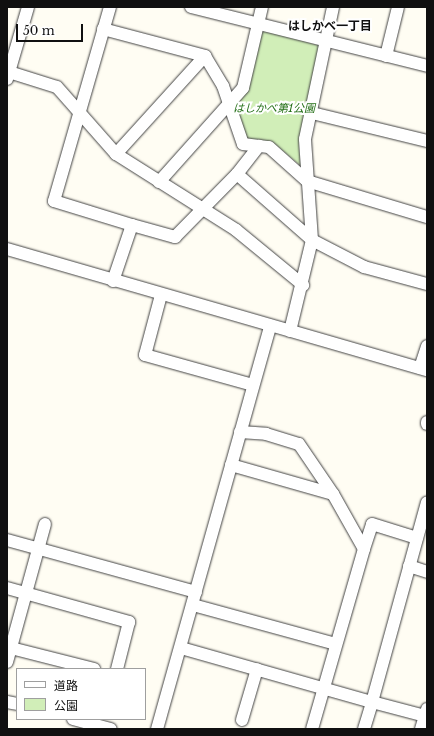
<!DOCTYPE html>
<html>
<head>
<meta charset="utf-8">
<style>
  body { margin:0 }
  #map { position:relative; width:434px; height:736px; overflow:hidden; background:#fffdf3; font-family:"Libre Baskerville","Noto Sans JP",serif }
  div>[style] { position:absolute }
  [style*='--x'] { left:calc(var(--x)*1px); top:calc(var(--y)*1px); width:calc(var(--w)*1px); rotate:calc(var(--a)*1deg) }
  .green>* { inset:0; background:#d1eeb8 }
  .roads { filter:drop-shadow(0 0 1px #434343) drop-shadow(0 0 1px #434343) }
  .minor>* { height:12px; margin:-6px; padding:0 6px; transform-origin:6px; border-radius:6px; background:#fff }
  span { translate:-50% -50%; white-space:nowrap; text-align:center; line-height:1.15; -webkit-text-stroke:4px #fff; paint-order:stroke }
  .park-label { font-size:11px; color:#257018; font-style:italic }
  .neighbourhood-label { font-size:12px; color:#101010; font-weight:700 }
  .frame { position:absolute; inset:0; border:8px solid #101010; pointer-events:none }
  .legend { position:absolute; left:16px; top:668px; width:130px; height:52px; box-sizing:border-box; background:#fff; border:1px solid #9f9f9f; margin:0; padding:5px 7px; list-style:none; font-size:12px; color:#101010 }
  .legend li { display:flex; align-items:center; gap:8px; height:20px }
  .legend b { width:20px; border:1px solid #9f9f9f }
  .scale { position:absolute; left:16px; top:24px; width:67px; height:18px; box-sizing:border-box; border:2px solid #101010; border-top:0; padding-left:5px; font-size:12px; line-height:14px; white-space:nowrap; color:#101010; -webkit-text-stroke:3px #fff; paint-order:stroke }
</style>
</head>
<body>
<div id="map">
  <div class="green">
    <i style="clip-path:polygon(265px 30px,321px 46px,299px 146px,301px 166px,271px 141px,246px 141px,234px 107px,261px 32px)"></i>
  </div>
  <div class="roads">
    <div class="minor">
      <i style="--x:110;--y:7;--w:202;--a:106.1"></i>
      <i style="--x:54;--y:201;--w:82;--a:17.1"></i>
      <i style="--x:191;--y:7;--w:243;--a:14"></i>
      <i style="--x:103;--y:29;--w:106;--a:14.8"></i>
      <i style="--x:205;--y:56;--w:35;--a:59"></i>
      <i style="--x:223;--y:86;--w:61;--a:71"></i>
      <i style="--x:243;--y:144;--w:26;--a:7"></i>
      <i style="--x:269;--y:147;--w:51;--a:41.8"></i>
      <i style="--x:307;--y:181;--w:125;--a:16.7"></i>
      <i style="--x:386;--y:56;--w:50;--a:-76.2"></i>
      <i style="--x:9;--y:72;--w:50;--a:17.4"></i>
      <i style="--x:57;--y:87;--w:89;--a:48.6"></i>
      <i style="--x:116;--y:154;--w:142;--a:32.3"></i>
      <i style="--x:236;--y:230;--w:87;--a:39.4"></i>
      <i style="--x:7;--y:79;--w:75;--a:-73.7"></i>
      <i style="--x:312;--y:113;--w:118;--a:13.7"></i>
      <i style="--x:116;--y:154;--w:132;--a:-47.8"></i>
      <i style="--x:237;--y:174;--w:100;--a:41.3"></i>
      <i style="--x:312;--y:240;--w:59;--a:27.4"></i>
      <i style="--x:364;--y:267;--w:65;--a:15.1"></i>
      <i style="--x:159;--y:182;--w:126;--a:-48.2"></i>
      <i style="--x:243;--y:88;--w:83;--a:-76.8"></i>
      <i style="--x:7;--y:249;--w:437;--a:16.1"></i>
      <i style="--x:113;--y:281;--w:59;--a:-71.3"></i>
      <i style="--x:132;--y:225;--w:45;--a:15.6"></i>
      <i style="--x:175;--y:237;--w:88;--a:-45.5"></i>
      <i style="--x:237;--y:174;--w:36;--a:-52"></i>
      <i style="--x:161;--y:295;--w:62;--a:104.9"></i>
      <i style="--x:145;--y:355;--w:112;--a:15.5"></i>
      <i style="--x:290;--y:331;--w:94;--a:-76.4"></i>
      <i style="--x:312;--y:240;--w:101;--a:-94"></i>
      <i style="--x:305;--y:139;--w:135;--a:-78"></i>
      <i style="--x:420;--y:368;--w:23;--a:-72"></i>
      <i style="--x:427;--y:422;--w:2;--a:90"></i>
      <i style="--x:240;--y:432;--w:26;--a:4"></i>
      <i style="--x:266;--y:434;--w:34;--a:17"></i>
      <i style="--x:299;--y:444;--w:60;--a:55.8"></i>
      <i style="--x:333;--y:494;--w:63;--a:60.6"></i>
      <i style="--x:364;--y:549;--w:187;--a:106.1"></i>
      <i style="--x:231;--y:465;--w:106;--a:15.9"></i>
      <i style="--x:7;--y:540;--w:196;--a:15.4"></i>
      <i style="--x:364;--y:549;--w:26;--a:-72"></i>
      <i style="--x:372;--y:524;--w:47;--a:17.3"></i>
      <i style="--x:409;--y:566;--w:19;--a:18"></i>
      <i style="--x:7;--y:588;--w:127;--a:15.6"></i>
      <i style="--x:129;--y:622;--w:49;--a:104.3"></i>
      <i style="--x:193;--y:605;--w:148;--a:15.3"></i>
      <i style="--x:7;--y:647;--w:90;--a:14.2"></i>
      <i style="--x:181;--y:648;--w:198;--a:15.8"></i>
      <i style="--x:372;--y:702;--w:207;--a:-74.6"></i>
      <i style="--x:7;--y:662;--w:143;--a:-74.6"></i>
      <i style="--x:7;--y:702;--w:10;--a:11"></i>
      <i style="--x:73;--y:719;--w:39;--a:15"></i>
      <i style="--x:242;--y:720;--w:53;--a:-73.6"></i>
      <i style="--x:157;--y:729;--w:419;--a:-74.3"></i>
      <i style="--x:364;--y:729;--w:28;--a:-73"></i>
      <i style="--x:372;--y:702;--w:55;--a:14.8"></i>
      <i style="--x:421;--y:729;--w:21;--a:-73"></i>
    </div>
  </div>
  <div class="park-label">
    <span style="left:274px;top:108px">はしかべ第1公園</span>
  </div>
  <div class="neighbourhood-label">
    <span style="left:330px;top:26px">はしかべ一丁目</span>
  </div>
  <div class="frame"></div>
  <ul class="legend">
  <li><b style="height:5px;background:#fff"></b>道路</li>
  <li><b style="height:11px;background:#d1eeb8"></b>公園</li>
  </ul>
  <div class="scale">50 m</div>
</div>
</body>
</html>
